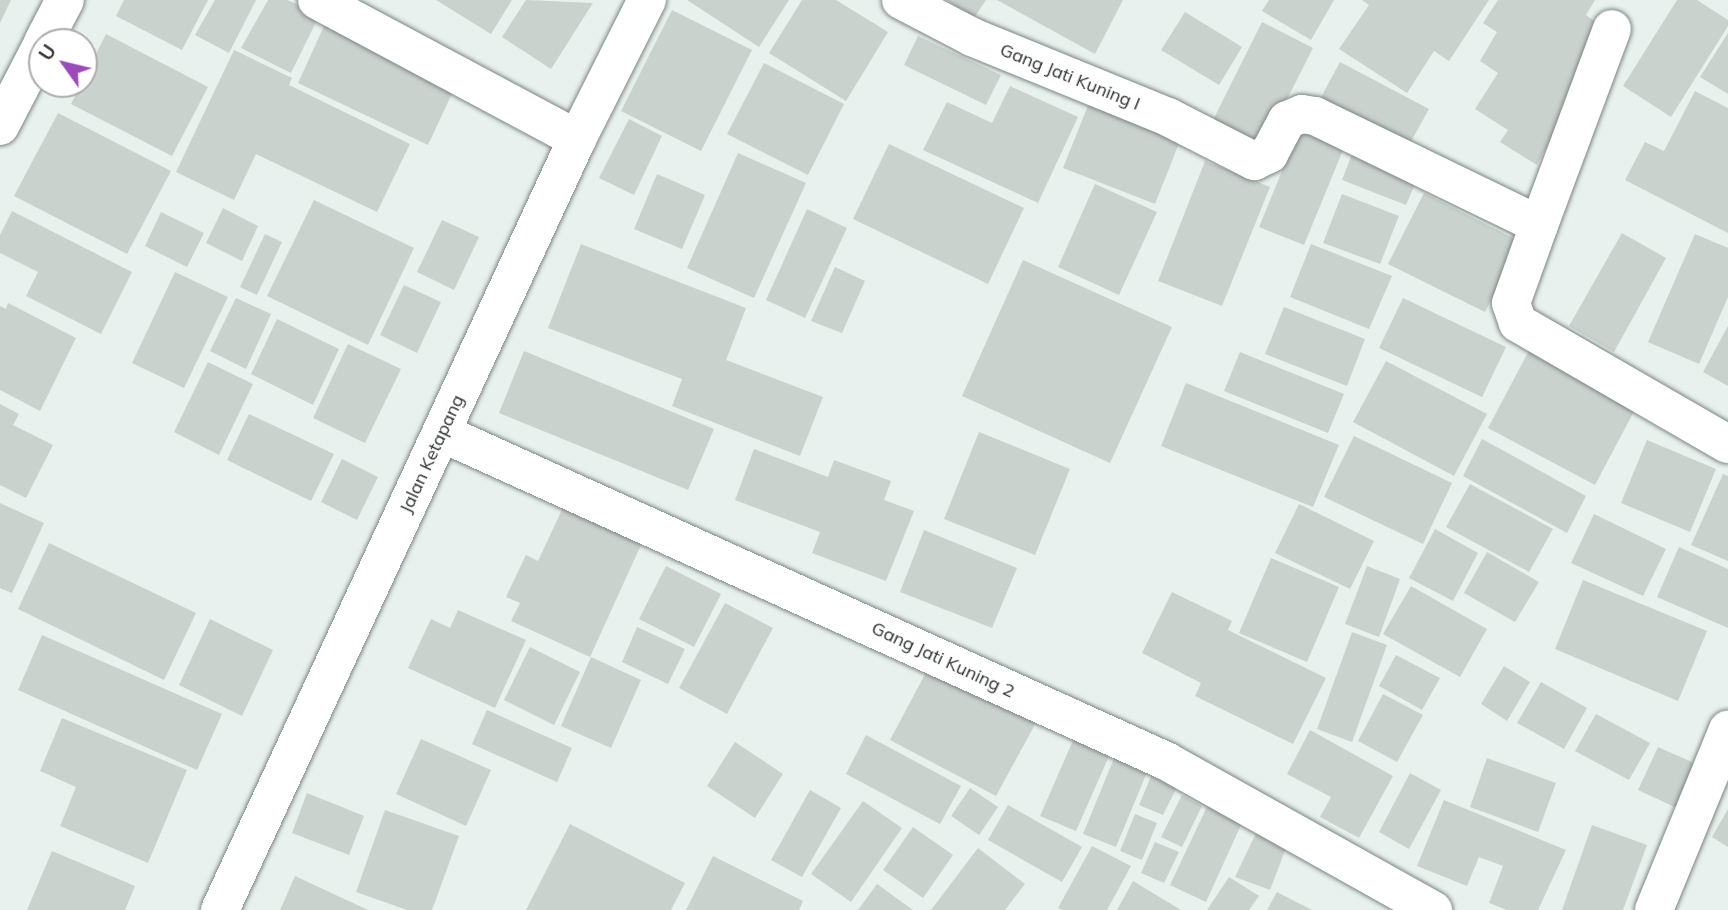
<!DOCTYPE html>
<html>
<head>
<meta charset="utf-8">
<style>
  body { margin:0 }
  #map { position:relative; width:1728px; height:910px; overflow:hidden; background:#e8f1ed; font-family:Mulish,sans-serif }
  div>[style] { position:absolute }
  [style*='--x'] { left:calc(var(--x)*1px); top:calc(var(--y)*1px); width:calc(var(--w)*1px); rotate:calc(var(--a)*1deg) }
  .building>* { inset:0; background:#cad2ce }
  .roads { filter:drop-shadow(0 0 2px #7c8581) drop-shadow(0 0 2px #7c8581) }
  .minor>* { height:38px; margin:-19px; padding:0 19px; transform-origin:19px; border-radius:19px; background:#fff }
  span { translate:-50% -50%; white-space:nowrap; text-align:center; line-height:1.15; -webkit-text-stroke:7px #fff; paint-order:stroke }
  .street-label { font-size:18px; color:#2c302e }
  .north { position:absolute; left:28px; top:28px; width:70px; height:70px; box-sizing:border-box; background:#fff; border:2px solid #abacab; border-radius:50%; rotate:304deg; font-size:19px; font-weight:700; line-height:28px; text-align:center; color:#2c302e }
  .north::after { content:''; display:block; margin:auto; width:24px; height:32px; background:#9b4aba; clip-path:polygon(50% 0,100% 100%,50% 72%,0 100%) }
</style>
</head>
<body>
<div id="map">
  <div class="building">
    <i style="clip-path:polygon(0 0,11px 0,0 23px)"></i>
    <i style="clip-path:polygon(124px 0,208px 0,182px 50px,116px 16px)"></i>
    <i style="clip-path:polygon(215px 0,256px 0,229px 53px,195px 35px)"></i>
    <i style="clip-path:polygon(268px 0,287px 0,320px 14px,291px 73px,241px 48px)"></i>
    <i style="clip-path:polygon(436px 0,512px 0,491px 34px)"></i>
    <i style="clip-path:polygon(526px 0,593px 3px,551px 69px,502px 37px)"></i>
    <i style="clip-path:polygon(687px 0,789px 0,759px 47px)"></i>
    <i style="clip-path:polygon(802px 0,836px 0,888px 32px,846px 101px,769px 53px)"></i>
    <i style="clip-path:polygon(947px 0,986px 0,974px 18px)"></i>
    <i style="clip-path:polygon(997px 0,1123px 0,1095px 54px)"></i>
    <i style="clip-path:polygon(1269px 0,1334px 0,1311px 40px,1262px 11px)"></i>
    <i style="clip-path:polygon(1362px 0,1489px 0,1449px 61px,1434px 51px,1407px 93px,1339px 49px,1369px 5px)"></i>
    <i style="clip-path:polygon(1498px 0,1595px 0,1586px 15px,1609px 32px,1537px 165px,1500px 142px,1508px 130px,1475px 109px,1498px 73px,1480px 61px,1497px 32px,1483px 23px)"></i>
    <i style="clip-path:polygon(1677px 0,1697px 0,1728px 20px,1728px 26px,1671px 117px,1623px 86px)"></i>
    <i style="clip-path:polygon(672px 10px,752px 50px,701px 151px,621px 111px)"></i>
    <i style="clip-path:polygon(1185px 12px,1242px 47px,1219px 85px,1161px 50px)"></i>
    <i style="clip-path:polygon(1262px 22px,1313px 48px,1264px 145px,1213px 120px)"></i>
    <i style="clip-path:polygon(325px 24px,456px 85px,428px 145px,298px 83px)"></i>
    <i style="clip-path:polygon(1728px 33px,1728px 94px,1700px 77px)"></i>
    <i style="clip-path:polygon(106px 34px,208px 87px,172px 156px,71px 104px)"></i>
    <i style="clip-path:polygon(918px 36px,1001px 75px,986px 105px,904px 65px)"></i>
    <i style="clip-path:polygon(234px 50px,292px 78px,289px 85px,410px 144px,377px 212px,256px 154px,234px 200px,176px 172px)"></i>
    <i style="clip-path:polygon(1340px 62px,1429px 109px,1408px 147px,1320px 99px)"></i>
    <i style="clip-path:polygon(764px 63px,844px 104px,808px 175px,727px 134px)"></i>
    <i style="clip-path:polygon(1010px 86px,1078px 117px,1038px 203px,923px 150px,947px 102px,992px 123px)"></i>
    <i style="clip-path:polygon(1695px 91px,1728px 108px,1728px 233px,1625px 180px,1645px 142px,1664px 151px)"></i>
    <i style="clip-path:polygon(1093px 93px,1185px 128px,1155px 204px,1063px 168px)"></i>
    <i style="clip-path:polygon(58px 113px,171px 171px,127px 254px,14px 196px)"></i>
    <i style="clip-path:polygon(629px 119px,662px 136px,634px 195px,599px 178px)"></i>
    <i style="clip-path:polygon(1303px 120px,1348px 138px,1304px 245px,1259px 227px)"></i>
    <i style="clip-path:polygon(889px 144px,1024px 208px,988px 284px,853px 219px)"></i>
    <i style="clip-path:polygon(1356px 144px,1421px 170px,1406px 205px,1342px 180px)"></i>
    <i style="clip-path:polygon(738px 153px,806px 183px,754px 298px,687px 268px)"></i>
    <i style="clip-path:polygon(1205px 161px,1270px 187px,1222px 306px,1158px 281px)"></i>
    <i style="clip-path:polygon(657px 174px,705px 195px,682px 249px,634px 229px)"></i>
    <i style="clip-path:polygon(1095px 184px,1157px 212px,1119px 295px,1058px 267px)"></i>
    <i style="clip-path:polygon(1424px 193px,1521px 242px,1485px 312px,1388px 264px)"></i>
    <i style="clip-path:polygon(1342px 194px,1399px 216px,1380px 264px,1323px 243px)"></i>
    <i style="clip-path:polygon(314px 200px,414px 248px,368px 345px,267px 296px)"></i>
    <i style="clip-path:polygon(223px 208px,258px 226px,242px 261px,206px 243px)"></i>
    <i style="clip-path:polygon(807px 209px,847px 228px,805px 318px,766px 300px)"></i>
    <i style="clip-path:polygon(12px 211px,132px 272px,101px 334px,26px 296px,38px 272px,0 253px,0 235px)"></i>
    <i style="clip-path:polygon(161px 212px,204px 233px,187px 267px,145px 246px)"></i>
    <i style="clip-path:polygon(442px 220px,479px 237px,454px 290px,417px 272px)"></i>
    <i style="clip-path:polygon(1622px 233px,1666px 258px,1614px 352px,1569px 326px)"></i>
    <i style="clip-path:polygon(265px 234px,282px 242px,257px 295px,240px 287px)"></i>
    <i style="clip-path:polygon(1695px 234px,1728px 248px,1728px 297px,1699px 364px,1648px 342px)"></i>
    <i style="clip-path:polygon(581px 244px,746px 308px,726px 360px,823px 397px,800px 456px,672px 406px,682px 379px,548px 328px)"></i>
    <i style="clip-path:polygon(1311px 244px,1392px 276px,1369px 329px,1290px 297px)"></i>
    <i style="clip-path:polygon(1023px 260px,1172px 327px,1110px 463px,962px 396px)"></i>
    <i style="clip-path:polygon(835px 267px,865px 281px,842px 333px,811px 321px)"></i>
    <i style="clip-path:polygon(175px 272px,228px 297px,184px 388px,132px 363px)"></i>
    <i style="clip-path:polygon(404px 285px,441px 302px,417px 353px,380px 335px)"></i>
    <i style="clip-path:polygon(236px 298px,271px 314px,246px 369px,210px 351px)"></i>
    <i style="clip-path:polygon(1403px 298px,1506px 347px,1482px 397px,1379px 348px)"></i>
    <i style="clip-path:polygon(8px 303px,76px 338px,40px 411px,0 390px,0 306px,6px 309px)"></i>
    <i style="clip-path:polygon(1284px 307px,1365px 339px,1347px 386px,1265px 354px)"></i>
    <i style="clip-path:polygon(277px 319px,339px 349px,313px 405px,251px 374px)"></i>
    <i style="clip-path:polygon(1728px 326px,1728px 386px,1703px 372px)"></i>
    <i style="clip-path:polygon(1533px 343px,1640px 400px,1595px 485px,1488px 428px)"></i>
    <i style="clip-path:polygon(348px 344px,401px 369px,365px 443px,313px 418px)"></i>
    <i style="clip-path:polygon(524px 351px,714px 429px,688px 490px,499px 413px)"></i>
    <i style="clip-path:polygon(1240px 352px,1344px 394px,1328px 433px,1224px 391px)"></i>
    <i style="clip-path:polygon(1386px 361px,1487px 414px,1454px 476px,1353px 422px)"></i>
    <i style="clip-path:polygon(208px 362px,253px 384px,219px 455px,174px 432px)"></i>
    <i style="clip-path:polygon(1186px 383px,1339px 445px,1313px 507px,1161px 446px)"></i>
    <i style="clip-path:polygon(0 404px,19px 414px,13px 425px,53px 445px,26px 498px,0 485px)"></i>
    <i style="clip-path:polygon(249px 414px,334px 454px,311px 501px,227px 460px)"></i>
    <i style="clip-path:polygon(979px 432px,1070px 469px,1035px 555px,944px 519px)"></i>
    <i style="clip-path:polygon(1354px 436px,1452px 483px,1423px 544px,1324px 497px)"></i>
    <i style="clip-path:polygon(1482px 439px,1586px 496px,1567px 533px,1463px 476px)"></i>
    <i style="clip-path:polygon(1647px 440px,1716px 469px,1690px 532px,1621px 503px)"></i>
    <i style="clip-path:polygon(754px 449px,828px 477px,834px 460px,891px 481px,884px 500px,914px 511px,886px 581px,812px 553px,820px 532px,735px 500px)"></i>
    <i style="clip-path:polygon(342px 459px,378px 477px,357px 520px,321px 502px)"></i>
    <i style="clip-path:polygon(1723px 474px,1728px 476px,1728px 561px,1691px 545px)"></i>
    <i style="clip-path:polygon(1470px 484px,1553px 529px,1529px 572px,1446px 527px)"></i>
    <i style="clip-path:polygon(567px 499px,646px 534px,590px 657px,511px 621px,520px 603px,506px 597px,526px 555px,538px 561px)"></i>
    <i style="clip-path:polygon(0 503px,44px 523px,12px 593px,0 588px)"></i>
    <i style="clip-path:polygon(1299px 504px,1374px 541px,1350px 589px,1275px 553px)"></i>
    <i style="clip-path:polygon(1594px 514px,1666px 549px,1643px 596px,1571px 563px)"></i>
    <i style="clip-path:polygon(1435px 529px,1478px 553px,1453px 601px,1409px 578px)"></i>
    <i style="clip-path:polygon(924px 530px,1017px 568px,992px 628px,900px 592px)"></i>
    <i style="clip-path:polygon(49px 543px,196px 613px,164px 680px,18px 609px)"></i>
    <i style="clip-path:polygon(1679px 547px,1728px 569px,1728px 628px,1657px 597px)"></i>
    <i style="clip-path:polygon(1487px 552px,1539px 582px,1515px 622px,1464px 593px)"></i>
    <i style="clip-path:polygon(1271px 558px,1339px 587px,1307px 662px,1239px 633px)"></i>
    <i style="clip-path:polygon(666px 566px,721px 594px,694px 647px,639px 619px)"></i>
    <i style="clip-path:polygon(1367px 566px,1400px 579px,1379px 637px,1345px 624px)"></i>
    <i style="clip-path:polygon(1583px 580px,1707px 631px,1678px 701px,1555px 649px)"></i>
    <i style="clip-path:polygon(1411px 586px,1487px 629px,1460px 677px,1383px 634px)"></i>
    <i style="clip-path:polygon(1172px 592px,1232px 621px,1228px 630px,1326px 678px,1293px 744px,1195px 696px,1201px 683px,1142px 653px)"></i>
    <i style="clip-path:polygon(725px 603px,773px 628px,727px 714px,679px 688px)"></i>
    <i style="clip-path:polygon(458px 610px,526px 640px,495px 708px,408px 668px,431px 619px,450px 628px)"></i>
    <i style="clip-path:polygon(210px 619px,273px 650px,242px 716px,179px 685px)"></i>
    <i style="clip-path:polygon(637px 627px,685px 649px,668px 684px,622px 662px)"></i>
    <i style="clip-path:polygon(1352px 632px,1387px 645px,1352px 742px,1317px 729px)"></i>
    <i style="clip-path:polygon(42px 635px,222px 714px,197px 770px,18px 690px)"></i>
    <i style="clip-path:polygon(530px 647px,580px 672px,554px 725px,504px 700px)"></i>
    <i style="clip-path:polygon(1396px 655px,1440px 678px,1422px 710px,1379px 686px)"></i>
    <i style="clip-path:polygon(591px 657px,641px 680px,611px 748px,561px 726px)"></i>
    <i style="clip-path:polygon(931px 663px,1038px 719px,996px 796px,890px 740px)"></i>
    <i style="clip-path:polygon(1504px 666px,1530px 682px,1507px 721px,1481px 704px)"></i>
    <i style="clip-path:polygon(1541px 682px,1587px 708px,1564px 749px,1517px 723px)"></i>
    <i style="clip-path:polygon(1383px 694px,1423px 715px,1397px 762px,1358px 741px)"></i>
    <i style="clip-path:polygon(487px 710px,572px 748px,557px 782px,472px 744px)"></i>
    <i style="clip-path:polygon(1596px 714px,1650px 743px,1629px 780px,1575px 751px)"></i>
    <i style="clip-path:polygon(62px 718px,187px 770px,148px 863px,60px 826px,76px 787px,40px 771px)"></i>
    <i style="clip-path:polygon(1078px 729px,1113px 747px,1076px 831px,1040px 816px)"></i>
    <i style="clip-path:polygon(1310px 730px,1393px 776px,1359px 838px,1320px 817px,1331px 797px,1287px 774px)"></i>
    <i style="clip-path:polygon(866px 735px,961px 786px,940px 824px,846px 774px)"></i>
    <i style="clip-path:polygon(421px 739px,491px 770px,466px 826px,396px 794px)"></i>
    <i style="clip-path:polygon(735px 742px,783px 774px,755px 818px,707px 786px)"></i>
    <i style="clip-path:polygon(1658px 747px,1701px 766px,1681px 810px,1638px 790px)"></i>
    <i style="clip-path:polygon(1117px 751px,1150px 765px,1116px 847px,1083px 834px)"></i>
    <i style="clip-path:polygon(1487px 758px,1556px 783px,1538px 832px,1470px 807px)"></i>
    <i style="clip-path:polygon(1155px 767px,1180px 781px,1163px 815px,1139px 805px)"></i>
    <i style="clip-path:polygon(1410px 773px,1441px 790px,1409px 849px,1379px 832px)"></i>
    <i style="clip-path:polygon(970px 788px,998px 807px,979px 835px,951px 816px)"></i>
    <i style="clip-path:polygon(810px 790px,841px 808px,802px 877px,771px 860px)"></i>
    <i style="clip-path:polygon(307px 793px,364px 816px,349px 855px,292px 833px)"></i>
    <i style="clip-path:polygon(1182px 795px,1202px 806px,1182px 847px,1161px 837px)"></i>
    <i style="clip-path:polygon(1212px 796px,1246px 814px,1206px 902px,1170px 885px)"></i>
    <i style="clip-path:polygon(1444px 800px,1566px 850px,1538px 910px,1507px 910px,1489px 903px,1503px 866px,1479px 857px,1467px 886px,1417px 866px)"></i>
    <i style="clip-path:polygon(863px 801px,902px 828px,851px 902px,811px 874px)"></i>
    <i style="clip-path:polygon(1008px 805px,1082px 847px,1062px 882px,988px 840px)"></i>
    <i style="clip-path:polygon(1728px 809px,1728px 847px,1712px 837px)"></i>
    <i style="clip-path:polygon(385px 810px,459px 836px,432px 910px,407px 910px,356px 892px)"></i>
    <i style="clip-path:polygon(1135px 814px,1157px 823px,1142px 860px,1120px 851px)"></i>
    <i style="clip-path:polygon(1261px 823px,1291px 835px,1270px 890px,1235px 877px)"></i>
    <i style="clip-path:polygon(570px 824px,685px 883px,671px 910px,526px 910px)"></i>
    <i style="clip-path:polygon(1592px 825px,1647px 845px,1623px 910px,1562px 910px)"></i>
    <i style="clip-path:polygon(913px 827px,953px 855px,923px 898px,883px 870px)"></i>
    <i style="clip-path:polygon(1155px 842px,1179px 852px,1164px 883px,1141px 873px)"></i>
    <i style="clip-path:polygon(1092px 846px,1131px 866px,1107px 910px,1063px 910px,1058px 908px)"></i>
    <i style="clip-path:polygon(978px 848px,1025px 884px,1005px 910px,931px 910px)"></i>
    <i style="clip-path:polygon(52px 851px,135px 886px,125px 910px,27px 910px)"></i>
    <i style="clip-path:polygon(713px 856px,803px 901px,799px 910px,686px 910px)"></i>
    <i style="clip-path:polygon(295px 876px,368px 910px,280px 910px)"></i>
    <i style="clip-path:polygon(1229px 877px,1259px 896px,1249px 910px,1207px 910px)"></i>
    <i style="clip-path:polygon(1133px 881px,1181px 910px,1117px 910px)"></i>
    <i style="clip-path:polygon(877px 884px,913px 910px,858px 910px)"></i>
    <i style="clip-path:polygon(1277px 892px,1312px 910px,1267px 910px)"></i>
  </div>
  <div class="roads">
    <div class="minor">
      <i style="--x:317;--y:0;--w:295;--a:28.1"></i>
      <i style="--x:901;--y:0;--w:80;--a:27.5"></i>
      <i style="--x:972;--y:37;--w:212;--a:22.2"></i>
      <i style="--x:1168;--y:117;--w:97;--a:27.1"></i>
      <i style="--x:1254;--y:161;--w:17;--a:-25"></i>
      <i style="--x:1269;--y:154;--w:38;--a:-62"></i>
      <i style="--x:1287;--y:120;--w:16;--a:-22"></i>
      <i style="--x:1302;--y:114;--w:13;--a:9"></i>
      <i style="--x:1315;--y:116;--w:249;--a:25.9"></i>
      <i style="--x:1539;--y:225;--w:83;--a:109.7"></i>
      <i style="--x:1511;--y:303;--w:21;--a:71"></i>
      <i style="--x:1518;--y:323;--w:242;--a:30"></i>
      <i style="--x:43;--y:42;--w:47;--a:-62.4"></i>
      <i style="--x:0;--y:126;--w:91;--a:-62.6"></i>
      <i style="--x:1539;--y:225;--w:209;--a:-69.6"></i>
      <i style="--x:442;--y:433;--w:795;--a:24.37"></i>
      <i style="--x:1166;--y:761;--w:306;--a:29.2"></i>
      <i style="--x:220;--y:910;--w:850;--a:-65.15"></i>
      <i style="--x:577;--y:139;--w:156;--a:-63.3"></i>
      <i style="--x:1654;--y:910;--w:195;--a:-67.7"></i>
    </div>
  </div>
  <div class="street-label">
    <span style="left:1070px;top:77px;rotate:22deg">Gang Jati Kuning I</span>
    <span style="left:432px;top:454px;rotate:-65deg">Jalan Ketapang</span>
    <span style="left:943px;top:660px;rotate:25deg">Gang Jati Kuning 2</span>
  </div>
  <div class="north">U</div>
</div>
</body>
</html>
